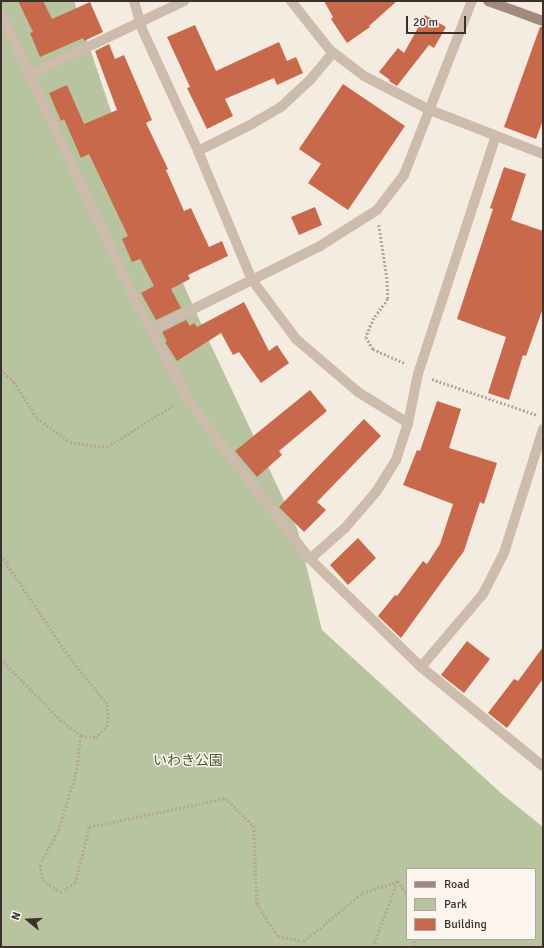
<!DOCTYPE html>
<html>
<head>
<meta charset="utf-8">
<style>
  body { margin:0 }
  #map { position:relative; width:544px; height:948px; overflow:hidden; background:#f4ebe1; font-family:Signika,"Noto Sans JP",sans-serif }
  div>[style] { position:absolute }
  [style*='--x'] { left:calc(var(--x)*1px); top:calc(var(--y)*1px); width:calc(var(--w)*1px); rotate:calc(var(--a)*1deg) }
  .green>* { inset:0; background:#b8c4a0 }
  .building>* { inset:0; background:#c8694b }
  .path>* { height:2.5px; margin-top:-1.25px; transform-origin:0; background:repeating-linear-gradient(90deg,#b9a596 0 2px,transparent 0 4px) }
  .street>* { height:10px; margin:-5px; padding:0 5px; transform-origin:5px; border-radius:5px; background:#cdbbac }
  .secondary>* { height:10px; margin:-5px; padding:0 5px; transform-origin:5px; border-radius:5px; background:#a18a7d }
  span { translate:-50% -50%; white-space:nowrap; text-align:center; line-height:1.15; -webkit-text-stroke:3px #fbf5ee; paint-order:stroke }
  .park-label { font-size:14px; color:#4a5a2e }
  .frame { position:absolute; inset:0; border:2px solid #3b302b; pointer-events:none }
  .legend { position:absolute; left:406px; top:868px; width:130px; height:72px; box-sizing:border-box; background:#fbf5ee; border:1px solid #aea6a0; margin:0; padding:5px 7px; list-style:none; font-size:12px; color:#3b302b }
  .legend li { display:flex; align-items:center; gap:8px; height:20px }
  .legend b { width:20px; border:1px solid #aea6a0 }
  .north { position:absolute; left:8px; top:900px; width:40px; height:40px; -webkit-text-stroke:3px #fbf5ee; paint-order:stroke; rotate:288deg; font-size:11px; font-weight:700; line-height:16px; text-align:center; color:#3b302b }
  .north::after { content:''; display:block; margin:auto; width:14px; height:18px; background:#3b302b; clip-path:polygon(50% 0,100% 100%,50% 72%,0 100%) }
  .scale { position:absolute; left:406px; top:16px; width:60px; height:18px; box-sizing:border-box; border:2px solid #3b302b; border-top:0; padding-left:5px; font-size:12px; line-height:14px; white-space:nowrap; color:#3b302b; -webkit-text-stroke:3px #fbf5ee; paint-order:stroke }
</style>
</head>
<body>
<div id="map">
  <div class="green">
    <i style="clip-path:polygon(evenodd,1px 1px,74px 1px,125px 153px,207px 337px,297px 528px,322px 630px,502px 794px,543px 827px,543px 947px,1px 947px,1px 1px,407px 869px,535px 869px,535px 939px,407px 939px,407px 869px)"></i>
  </div>
  <div class="building">
    <i style="clip-path:polygon(18px 1px,43px 1px,52px 19px,90px 2px,103px 32px,84px 41px,83px 38px,40px 57px,30px 33px,33px 32px)"></i>
    <i style="clip-path:polygon(324px 1px,397px 1px,369px 26px,370px 27px,347px 43px,331px 19px,333px 17px)"></i>
    <i style="clip-path:polygon(425px 15px,446px 27px,434px 48px,429px 45px,397px 86px,389px 81px,390px 80px,379px 72px,398px 48px,404px 53px)"></i>
    <i style="clip-path:polygon(195px 25px,216px 71px,279px 42px,287px 61px,296px 57px,303px 73px,277px 85px,274px 78px,225px 99px,233px 116px,207px 129px,187px 88px,190px 87px,167px 37px)"></i>
    <i style="clip-path:polygon(540px 27px,543px 27px,543px 120px,536px 139px,504px 127px)"></i>
    <i style="clip-path:polygon(109px 44px,115px 59px,124px 55px,152px 120px,146px 123px,168px 169px,166px 170px,184px 211px,191px 208px,209px 247px,222px 241px,228px 256px,188px 275px,190px 279px,171px 289px,181px 308px,156px 320px,141px 293px,154px 286px,140px 259px,132px 262px,122px 239px,128px 236px,89px 154px,81px 158px,64px 119px,61px 121px,49px 93px,67px 85px,84px 124px,117px 110px,95px 51px)"></i>
    <i style="clip-path:polygon(343px 84px,405px 126px,348px 210px,308px 183px,321px 164px,299px 149px)"></i>
    <i style="clip-path:polygon(504px 167px,526px 174px,511px 220px,543px 231px,543px 308px,526px 356px,523px 355px,509px 400px,488px 393px,506px 337px,457px 319px,493px 209px,490px 208px)"></i>
    <i style="clip-path:polygon(315px 207px,322px 225px,299px 235px,291px 217px)"></i>
    <i style="clip-path:polygon(244px 302px,269px 351px,277px 345px,289px 363px,261px 383px,239px 352px,233px 355px,221px 333px,177px 361px,165px 342px,167px 341px,162px 332px,186px 320px,190px 326px,194px 323px,197px 327px)"></i>
    <i style="clip-path:polygon(310px 390px,327px 411px,279px 451px,282px 455px,257px 477px,235px 451px)"></i>
    <i style="clip-path:polygon(437px 401px,461px 409px,449px 448px,497px 463px,484px 504px,480px 502px,464px 551px,401px 638px,378px 616px,395px 595px,397px 596px,423px 561px,427px 564px,440px 544px,453px 504px,403px 485px,417px 450px,420px 451px)"></i>
    <i style="clip-path:polygon(364px 419px,381px 436px,317px 502px,326px 510px,304px 532px,279px 507px)"></i>
    <i style="clip-path:polygon(358px 538px,376px 558px,348px 585px,330px 565px)"></i>
    <i style="clip-path:polygon(467px 641px,490px 659px,464px 693px,441px 675px)"></i>
    <i style="clip-path:polygon(543px 647px,543px 679px,507px 728px,488px 713px,514px 679px,518px 681px)"></i>
  </div>
  <div class="path">
    <i style="--x:379;--y:225;--w:53;--a:81.3"></i>
    <i style="--x:387;--y:277;--w:22;--a:87"></i>
    <i style="--x:388;--y:299;--w:24;--a:126"></i>
    <i style="--x:374;--y:318;--w:21;--a:113"></i>
    <i style="--x:366;--y:337;--w:14;--a:60"></i>
    <i style="--x:373;--y:349;--w:36;--a:24"></i>
    <i style="--x:1;--y:370;--w:18;--a:43"></i>
    <i style="--x:14;--y:382;--w:43;--a:57.4"></i>
    <i style="--x:37;--y:418;--w:41;--a:36"></i>
    <i style="--x:70;--y:442;--w:37;--a:8"></i>
    <i style="--x:107;--y:447;--w:80;--a:-32.3"></i>
    <i style="--x:432;--y:379;--w:111;--a:18.9"></i>
    <i style="--x:1;--y:555;--w:125;--a:56.1"></i>
    <i style="--x:71;--y:659;--w:59;--a:51.2"></i>
    <i style="--x:108;--y:705;--w:20;--a:90"></i>
    <i style="--x:108;--y:725;--w:18;--a:135"></i>
    <i style="--x:95;--y:738;--w:14;--a:-172"></i>
    <i style="--x:81;--y:736;--w:25;--a:-143"></i>
    <i style="--x:61;--y:721;--w:86;--a:-134.5"></i>
    <i style="--x:81;--y:736;--w:39;--a:97"></i>
    <i style="--x:76;--y:775;--w:60;--a:107.5"></i>
    <i style="--x:58;--y:832;--w:38;--a:119"></i>
    <i style="--x:40;--y:865;--w:15;--a:79"></i>
    <i style="--x:43;--y:880;--w:21;--a:35"></i>
    <i style="--x:60;--y:892;--w:17;--a:-31"></i>
    <i style="--x:75;--y:883;--w:58;--a:-76"></i>
    <i style="--x:89;--y:827;--w:139;--a:-12"></i>
    <i style="--x:225;--y:798;--w:40;--a:44"></i>
    <i style="--x:254;--y:826;--w:78;--a:87.8"></i>
    <i style="--x:257;--y:904;--w:38;--a:57"></i>
    <i style="--x:278;--y:936;--w:26;--a:11"></i>
    <i style="--x:304;--y:941;--w:75;--a:-39.6"></i>
    <i style="--x:362;--y:893;--w:38;--a:-18"></i>
    <i style="--x:398;--y:881;--w:17;--a:57"></i>
    <i style="--x:373;--y:947;--w:70;--a:-70"></i>
    <i style="--x:414;--y:947;--w:8;--a:-90"></i>
  </div>
  <div class="street">
    <i style="--x:134;--y:1;--w:29;--a:74"></i>
    <i style="--x:142;--y:29;--w:134;--a:65.3"></i>
    <i style="--x:198;--y:151;--w:140;--a:67.3"></i>
    <i style="--x:252;--y:280;--w:74;--a:53.3"></i>
    <i style="--x:296;--y:339;--w:82;--a:40.5"></i>
    <i style="--x:358;--y:392;--w:59;--a:31.8"></i>
    <i style="--x:291;--y:1;--w:63;--a:51.5"></i>
    <i style="--x:330;--y:50;--w:43;--a:37.4"></i>
    <i style="--x:364;--y:76;--w:74;--a:27.3"></i>
    <i style="--x:430;--y:110;--w:121;--a:21.3"></i>
    <i style="--x:1;--y:13;--w:319;--a:65"></i>
    <i style="--x:136;--y:302;--w:108;--a:61.8"></i>
    <i style="--x:187;--y:397;--w:40;--a:55.1"></i>
    <i style="--x:210;--y:430;--w:163;--a:52.2"></i>
    <i style="--x:310;--y:559;--w:155;--a:44.2"></i>
    <i style="--x:421;--y:667;--w:157;--a:39.1"></i>
    <i style="--x:29;--y:75;--w:172;--a:-25.5"></i>
    <i style="--x:198;--y:151;--w:56;--a:-26.6"></i>
    <i style="--x:248;--y:126;--w:39;--a:-30"></i>
    <i style="--x:282;--y:106;--w:38;--a:-43"></i>
    <i style="--x:310;--y:80;--w:35;--a:-50"></i>
    <i style="--x:151;--y:330;--w:189;--a:-26.4"></i>
    <i style="--x:320;--y:246;--w:67;--a:-32.3"></i>
    <i style="--x:377;--y:210;--w:44;--a:-52.4"></i>
    <i style="--x:404;--y:175;--w:187;--a:-68.7"></i>
    <i style="--x:310;--y:559;--w:47;--a:-41.5"></i>
    <i style="--x:345;--y:528;--w:48;--a:-49.3"></i>
    <i style="--x:376;--y:492;--w:38;--a:-58"></i>
    <i style="--x:396;--y:460;--w:39;--a:-72"></i>
    <i style="--x:408;--y:423;--w:50;--a:-78.5"></i>
    <i style="--x:418;--y:374;--w:250;--a:-71.9"></i>
    <i style="--x:421;--y:667;--w:96;--a:-49.7"></i>
    <i style="--x:483;--y:594;--w:46;--a:-62.9"></i>
    <i style="--x:504;--y:553;--w:130;--a:-72.5"></i>
  </div>
  <div class="secondary">
    <i style="--x:488;--y:1;--w:59;--a:20"></i>
  </div>
  <div class="park-label">
    <span style="left:188px;top:761px">いわき公園</span>
  </div>
  <div class="frame"></div>
  <ul class="legend">
  <li><b style="height:5px;background:#a18a7d"></b>Road</li>
  <li><b style="height:11px;background:#b8c4a0"></b>Park</li>
  <li><b style="height:11px;background:#c8694b"></b>Building</li>
  </ul>
  <div class="north">N</div>
  <div class="scale">20 m</div>
</div>
</body>
</html>
